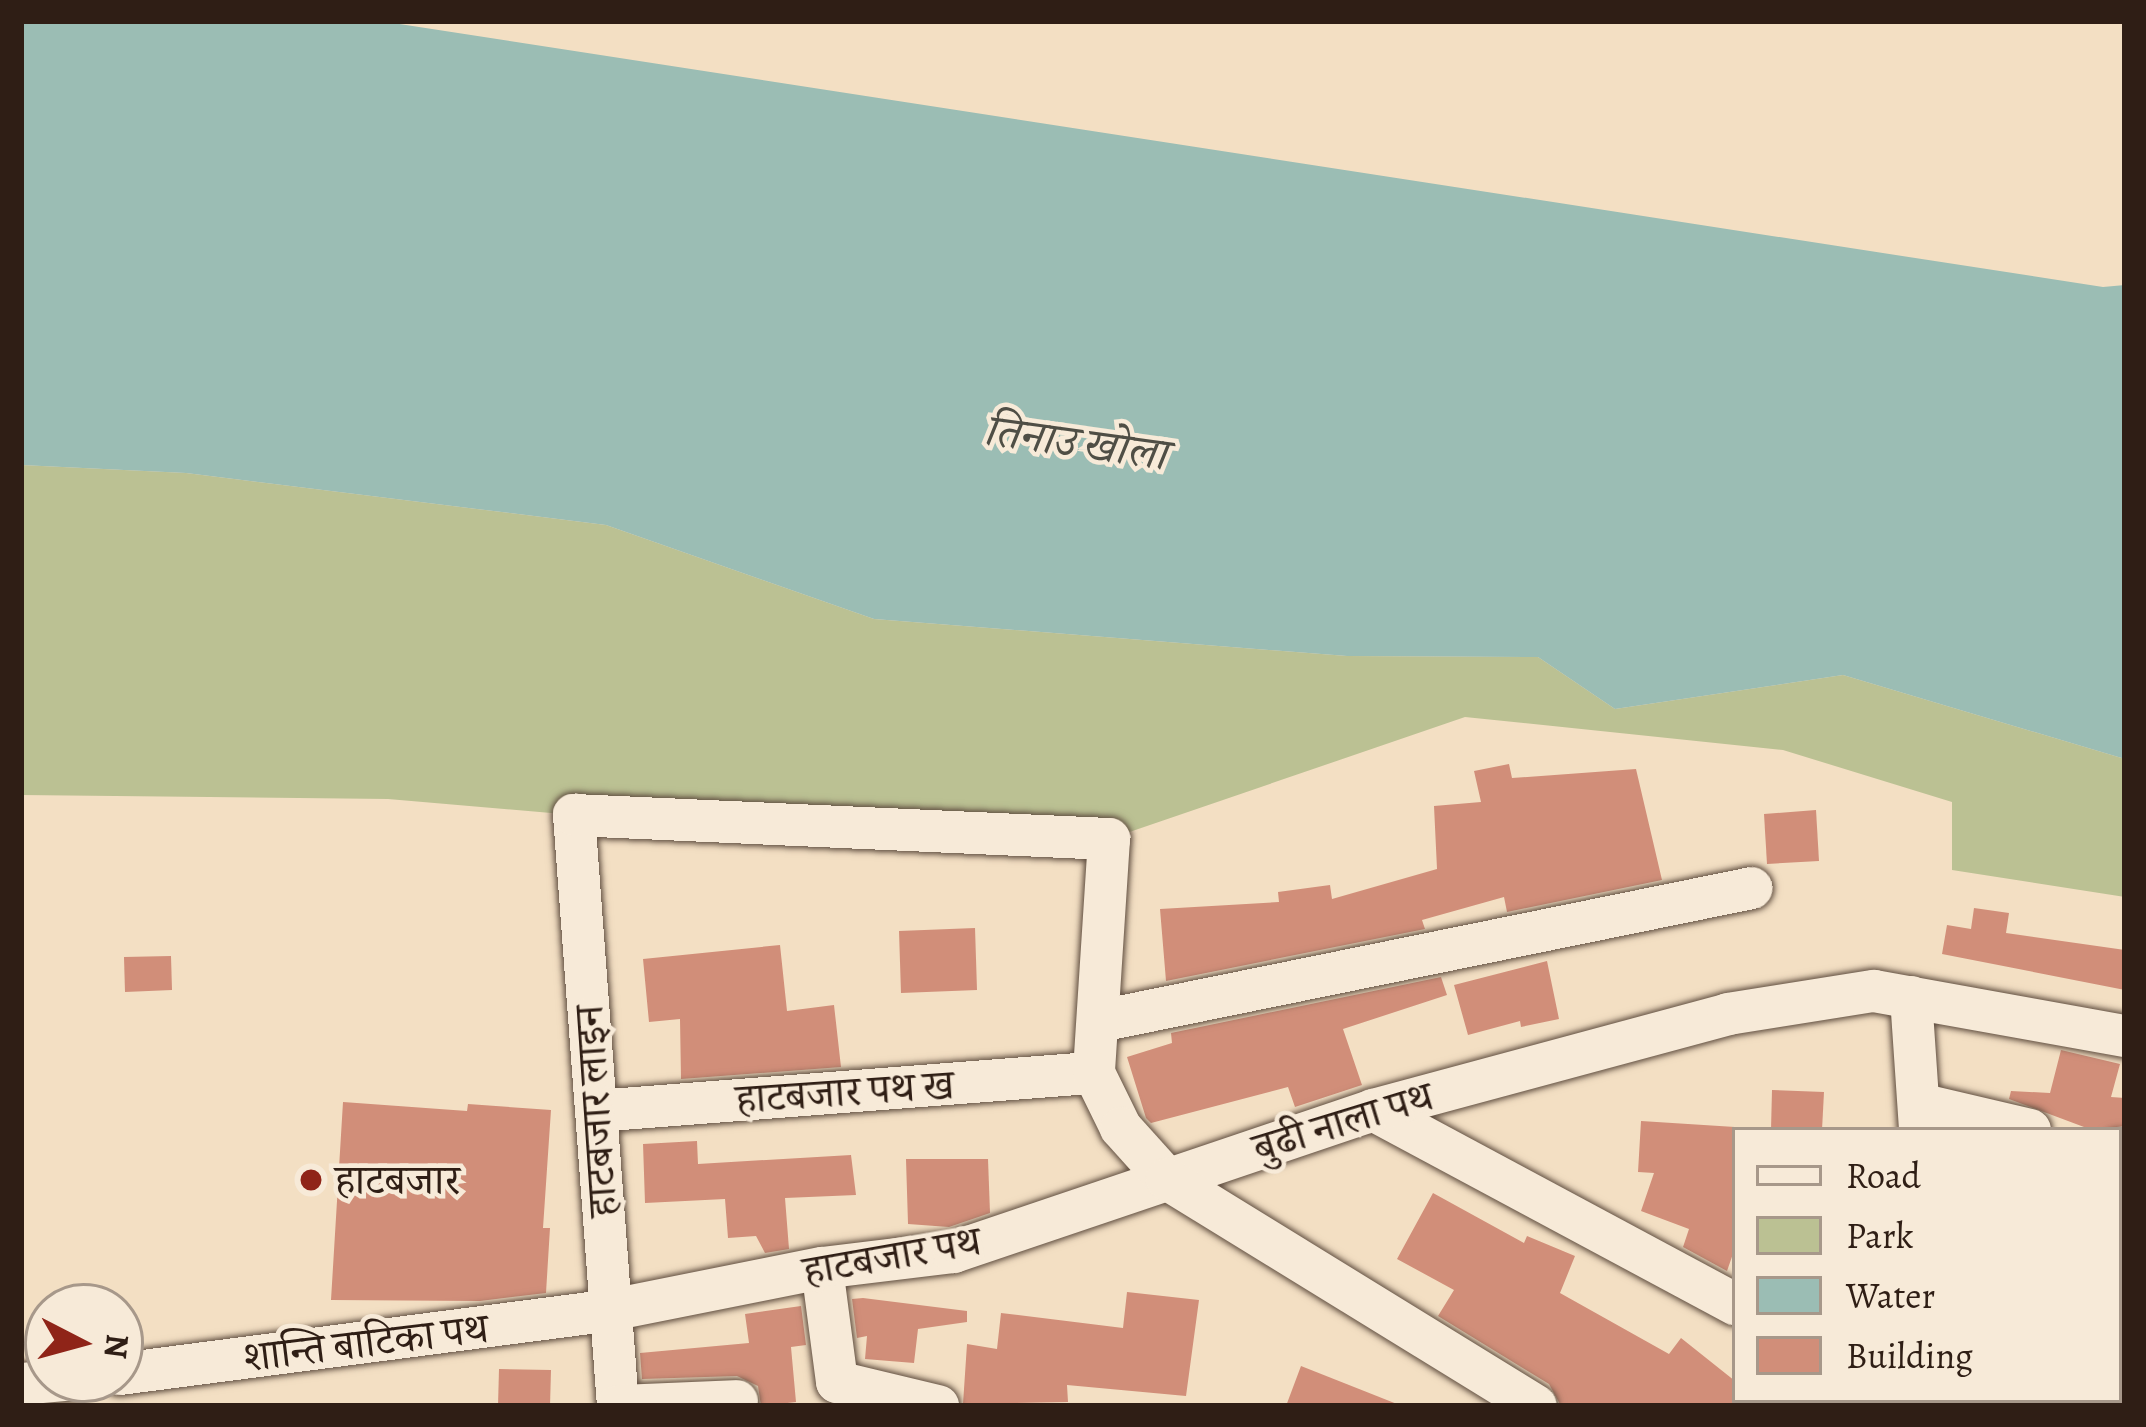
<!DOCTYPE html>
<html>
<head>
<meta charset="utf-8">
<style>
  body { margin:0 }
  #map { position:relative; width:2146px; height:1427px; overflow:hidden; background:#f3dfc3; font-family:Alegreya,"Noto Serif Devanagari",serif }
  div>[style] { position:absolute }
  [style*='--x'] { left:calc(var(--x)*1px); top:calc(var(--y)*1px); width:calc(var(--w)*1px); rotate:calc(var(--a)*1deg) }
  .green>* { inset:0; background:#bbc193 }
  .water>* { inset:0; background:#9bbdb4 }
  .building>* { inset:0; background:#d18e79 }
  .roads { filter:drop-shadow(0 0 3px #604e40) drop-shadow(0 0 3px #604e40) }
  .street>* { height:42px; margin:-21px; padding:0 21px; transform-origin:21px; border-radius:21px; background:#f7ead8 }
  .dots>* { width:33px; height:33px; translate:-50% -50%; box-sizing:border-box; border:6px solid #f7ead8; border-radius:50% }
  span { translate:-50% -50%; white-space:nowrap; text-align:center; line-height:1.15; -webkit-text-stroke:9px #f7ead8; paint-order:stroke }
  .street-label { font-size:42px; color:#2f1e15 }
  .poi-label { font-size:42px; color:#2f1e15 }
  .left { translate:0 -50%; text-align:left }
  .water-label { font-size:45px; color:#4f4e45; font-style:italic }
  .frame { position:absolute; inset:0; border:24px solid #2f1e15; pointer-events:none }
  .legend { position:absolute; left:1732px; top:1127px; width:390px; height:276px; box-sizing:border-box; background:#f7ead8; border:3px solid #a7988a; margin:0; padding:15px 21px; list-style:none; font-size:36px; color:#2f1e15 }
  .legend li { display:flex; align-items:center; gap:24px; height:60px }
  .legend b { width:60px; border:3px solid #a7988a }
  .north { position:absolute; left:24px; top:1283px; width:120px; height:120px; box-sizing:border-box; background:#f7ead8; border:3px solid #a7988a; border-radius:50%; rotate:96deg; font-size:33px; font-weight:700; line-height:48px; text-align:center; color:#2f1e15 }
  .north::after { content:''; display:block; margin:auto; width:42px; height:54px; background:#8f2418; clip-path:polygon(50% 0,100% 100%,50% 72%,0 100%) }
</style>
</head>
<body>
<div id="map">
  <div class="green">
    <i style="clip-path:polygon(21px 465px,186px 473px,606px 525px,874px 619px,1347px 656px,1538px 657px,1615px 709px,1843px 675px,2125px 759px,2125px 897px,1952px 870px,1952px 802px,1783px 750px,1465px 717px,1109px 839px,574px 815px,388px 799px,21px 795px)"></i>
  </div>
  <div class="water">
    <i style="clip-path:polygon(21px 21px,380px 21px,2103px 287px,2125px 285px,2125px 759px,1843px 675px,1615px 709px,1538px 657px,1347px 656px,874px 619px,606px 525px,186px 473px,21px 465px)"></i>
  </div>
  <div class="building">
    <i style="clip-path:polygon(1509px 764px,1512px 778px,1636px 769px,1662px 880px,1507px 912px,1504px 897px,1422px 920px,1425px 929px,1166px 981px,1160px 909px,1279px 902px,1278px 892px,1330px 885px,1332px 899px,1437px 869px,1434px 806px,1481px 802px,1474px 771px)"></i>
    <i style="clip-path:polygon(1816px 810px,1819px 861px,1767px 864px,1764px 814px)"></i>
    <i style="clip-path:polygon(1974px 908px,2009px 913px,2006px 933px,2125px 950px,2125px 990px,1942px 954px,1947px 925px,1971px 929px)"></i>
    <i style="clip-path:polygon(975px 928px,977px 990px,901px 993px,899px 931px)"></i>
    <i style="clip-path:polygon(780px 945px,787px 1011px,834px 1005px,841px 1067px,681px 1079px,680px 1019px,649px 1022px,643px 959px)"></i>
    <i style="clip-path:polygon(171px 956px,172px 990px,125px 992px,124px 957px)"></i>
    <i style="clip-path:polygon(1547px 961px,1559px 1019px,1521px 1027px,1520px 1021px,1468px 1035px,1454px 985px)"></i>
    <i style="clip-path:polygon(1441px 977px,1447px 995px,1343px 1029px,1362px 1085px,1295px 1107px,1288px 1087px,1151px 1123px,1146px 1118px,1127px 1057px,1172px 1043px,1171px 1033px)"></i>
    <i style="clip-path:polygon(2061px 1050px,2120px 1064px,2111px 1097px,2125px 1098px,2125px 1126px,2092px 1130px,2009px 1099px,2011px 1091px,2050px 1093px)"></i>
    <i style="clip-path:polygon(1772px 1090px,1824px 1092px,1822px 1130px,1771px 1130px)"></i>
    <i style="clip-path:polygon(343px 1102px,467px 1111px,468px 1104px,551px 1110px,543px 1228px,550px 1228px,546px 1293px,480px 1301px,331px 1300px)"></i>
    <i style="clip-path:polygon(1641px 1121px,1735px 1127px,1735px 1248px,1727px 1271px,1683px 1247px,1689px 1229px,1641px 1211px,1654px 1173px,1638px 1172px)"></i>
    <i style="clip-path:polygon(697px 1141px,698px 1164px,851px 1155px,856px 1195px,785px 1198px,789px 1249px,765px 1253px,756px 1236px,728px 1238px,725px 1199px,645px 1203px,643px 1144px)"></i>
    <i style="clip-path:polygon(906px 1159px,988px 1159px,990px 1213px,949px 1227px,908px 1224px)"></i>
    <i style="clip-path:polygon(1433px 1193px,1524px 1243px,1527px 1236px,1575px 1256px,1560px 1293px,1669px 1354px,1681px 1338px,1735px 1381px,1735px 1400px,1759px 1400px,1766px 1406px,1561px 1406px,1549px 1384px,1438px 1316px,1454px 1290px,1397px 1259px)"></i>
    <i style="clip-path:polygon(1127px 1292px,1199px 1300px,1186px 1396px,1067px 1385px,1068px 1402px,963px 1404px,967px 1344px,997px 1349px,1001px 1313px,1123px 1328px)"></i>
    <i style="clip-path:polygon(863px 1298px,967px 1311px,967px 1322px,918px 1329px,914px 1363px,865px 1359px,867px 1336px,857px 1338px,852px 1299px)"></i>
    <i style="clip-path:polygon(801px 1306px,806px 1345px,791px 1347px,796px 1402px,761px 1406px,758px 1386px,737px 1376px,642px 1379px,640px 1353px,749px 1343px,745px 1314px)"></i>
    <i style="clip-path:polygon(1301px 1366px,1397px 1404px,1396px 1406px,1286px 1406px)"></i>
    <i style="clip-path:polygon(499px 1369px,551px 1370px,550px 1406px,498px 1406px)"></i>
  </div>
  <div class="roads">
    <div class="street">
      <i style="--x:1911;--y:997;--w:133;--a:86.1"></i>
      <i style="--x:1100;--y:1021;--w:665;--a:-11.53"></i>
      <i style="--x:1919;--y:1104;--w:114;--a:13.2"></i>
      <i style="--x:1373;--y:1110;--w:411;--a:28.2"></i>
      <i style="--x:596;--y:1111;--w:499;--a:-4.4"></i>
      <i style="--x:2119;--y:1151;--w:6;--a:9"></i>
      <i style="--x:822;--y:1268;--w:115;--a:82.5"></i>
      <i style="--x:837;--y:1382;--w:104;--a:13.4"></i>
      <i style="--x:2119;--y:1296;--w:7;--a:34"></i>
      <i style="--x:120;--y:1374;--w:495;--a:-7.4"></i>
      <i style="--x:611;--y:1310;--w:215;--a:-11.3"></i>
      <i style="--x:822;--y:1268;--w:133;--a:-6.9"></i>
      <i style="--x:954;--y:1252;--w:442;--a:-18.7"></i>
      <i style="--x:1373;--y:1110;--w:368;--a:-15.1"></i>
      <i style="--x:1728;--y:1014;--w:148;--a:-9"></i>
      <i style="--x:1874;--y:991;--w:255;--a:10.2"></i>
      <i style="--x:21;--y:1384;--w:55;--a:-5.2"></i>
      <i style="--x:1911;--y:1400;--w:13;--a:27"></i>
      <i style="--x:618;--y:1406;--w:593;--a:-94.26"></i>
      <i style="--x:574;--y:815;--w:536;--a:2.57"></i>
      <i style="--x:1109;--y:839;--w:234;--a:93.7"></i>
      <i style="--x:1094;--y:1073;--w:61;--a:63.9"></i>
      <i style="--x:1121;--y:1128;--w:69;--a:48"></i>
      <i style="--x:1167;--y:1179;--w:433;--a:31.6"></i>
      <i style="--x:618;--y:1406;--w:119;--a:-2.4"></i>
    </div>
  </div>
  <div class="dots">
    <i style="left:311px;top:1180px;background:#8f2418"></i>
  </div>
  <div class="street-label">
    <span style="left:845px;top:1092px;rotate:-4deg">हाटबजार पथ ख</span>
    <span style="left:596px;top:1111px;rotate:-94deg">हाटबजार लाइन</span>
    <span style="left:1343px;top:1122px;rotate:-17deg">बुढी नाला पथ</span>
    <span style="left:892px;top:1256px;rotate:-10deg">हाटबजार पथ</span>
    <span style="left:366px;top:1343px;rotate:-7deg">शान्ति बाटिका पथ</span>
  </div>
  <div class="poi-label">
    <span class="left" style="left:335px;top:1180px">हाटबजार</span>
  </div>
  <div class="water-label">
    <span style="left:1075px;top:443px;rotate:8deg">तिनाउ खोला</span>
  </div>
  <div class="frame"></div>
  <ul class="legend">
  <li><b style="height:15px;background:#f7ead8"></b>Road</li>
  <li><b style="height:33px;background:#bbc193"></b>Park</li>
  <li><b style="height:33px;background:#9bbdb4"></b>Water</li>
  <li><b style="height:33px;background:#d18e79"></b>Building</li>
  </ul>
  <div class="north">N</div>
</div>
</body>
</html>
